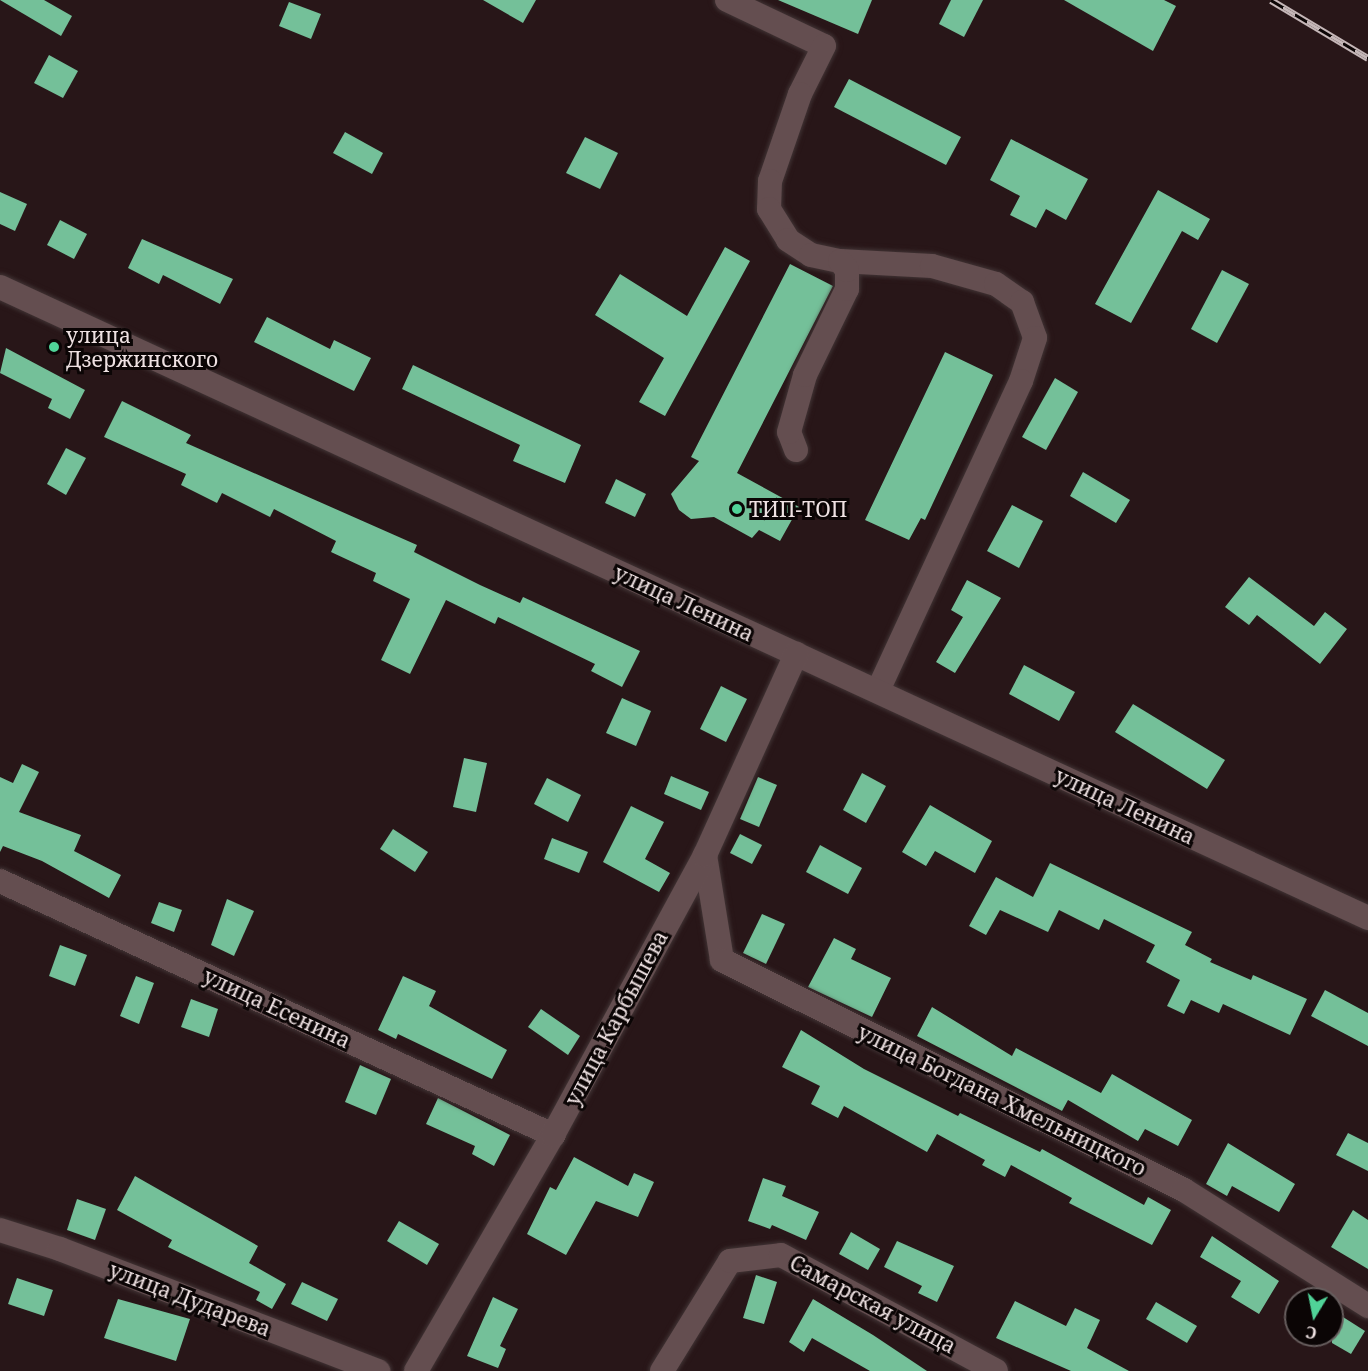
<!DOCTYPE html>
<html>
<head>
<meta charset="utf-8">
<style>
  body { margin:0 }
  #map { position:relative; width:1368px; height:1371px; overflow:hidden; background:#281618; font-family:"Noto Serif",serif }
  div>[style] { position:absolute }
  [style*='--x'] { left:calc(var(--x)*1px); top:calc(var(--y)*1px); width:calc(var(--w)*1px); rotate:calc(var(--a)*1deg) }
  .building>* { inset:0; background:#74c099 }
  .roads { filter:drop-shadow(0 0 2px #413435) drop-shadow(0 0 2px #413435) }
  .minor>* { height:24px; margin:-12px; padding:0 12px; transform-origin:12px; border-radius:12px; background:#644e50 }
  .rail>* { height:7px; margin-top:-3.5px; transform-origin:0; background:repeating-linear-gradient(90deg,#0b0505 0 14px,#c5b7b8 0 28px); box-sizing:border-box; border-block:2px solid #c5b7b8 }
  .dots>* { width:16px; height:16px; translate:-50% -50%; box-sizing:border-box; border:3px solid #0b0505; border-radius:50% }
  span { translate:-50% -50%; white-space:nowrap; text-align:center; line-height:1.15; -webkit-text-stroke:6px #0b0505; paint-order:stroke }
  .poi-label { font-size:21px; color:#eee1e2 }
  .left { translate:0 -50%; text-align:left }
  .street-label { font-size:21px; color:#eee1e2 }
  .north { position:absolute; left:1284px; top:1287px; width:60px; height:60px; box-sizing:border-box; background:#0b0505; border:2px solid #665d5d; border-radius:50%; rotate:190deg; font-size:16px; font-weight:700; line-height:24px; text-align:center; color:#eee1e2 }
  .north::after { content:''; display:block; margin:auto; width:21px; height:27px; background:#50d398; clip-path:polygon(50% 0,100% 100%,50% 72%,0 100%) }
</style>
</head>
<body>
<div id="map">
  <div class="building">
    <i style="clip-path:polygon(0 0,44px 0,72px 16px,61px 36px)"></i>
    <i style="clip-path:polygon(483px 0,536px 0,523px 23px)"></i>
    <i style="clip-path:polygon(778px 0,872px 0,858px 34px)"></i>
    <i style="clip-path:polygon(951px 0,983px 0,964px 37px,939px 24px)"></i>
    <i style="clip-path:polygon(1064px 0,1164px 0,1176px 6px,1153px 51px)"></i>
    <i style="clip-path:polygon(289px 2px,321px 14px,311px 39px,279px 26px)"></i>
    <i style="clip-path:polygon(49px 55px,78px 71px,63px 98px,34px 83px)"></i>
    <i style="clip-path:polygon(849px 79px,961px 137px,946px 165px,834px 107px)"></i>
    <i style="clip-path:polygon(345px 132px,383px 153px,372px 174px,333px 153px)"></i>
    <i style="clip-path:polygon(585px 137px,618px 153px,600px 189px,566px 173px)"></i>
    <i style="clip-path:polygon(1011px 139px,1088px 179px,1066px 220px,1046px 209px,1036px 228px,1010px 215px,1020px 196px,990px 180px)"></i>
    <i style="clip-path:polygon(1158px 190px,1210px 219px,1198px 240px,1182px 231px,1131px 323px,1095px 304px)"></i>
    <i style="clip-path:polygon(0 192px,27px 204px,15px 231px,0 224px)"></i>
    <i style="clip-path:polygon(60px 220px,87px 234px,74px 259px,47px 245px)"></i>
    <i style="clip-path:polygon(142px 239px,233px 279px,220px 304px,163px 275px,159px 284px,128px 268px)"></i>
    <i style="clip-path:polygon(725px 247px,750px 261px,665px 416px,639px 402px,664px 358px,595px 315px,620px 274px,687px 316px)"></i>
    <i style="clip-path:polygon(790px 264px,833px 286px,737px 473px,799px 507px,780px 541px,759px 530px,752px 538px,714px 517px,691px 519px,679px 510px,671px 494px,699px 461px,691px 457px)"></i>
    <i style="clip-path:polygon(1222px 270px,1249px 284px,1217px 343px,1191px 329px)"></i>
    <i style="clip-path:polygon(267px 317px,330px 349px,334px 340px,371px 358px,354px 391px,254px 342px)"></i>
    <i style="clip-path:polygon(6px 348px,85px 390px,70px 419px,48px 408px,52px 399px,0 373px)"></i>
    <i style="clip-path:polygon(945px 352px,993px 375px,925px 520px,921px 518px,909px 540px,865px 520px)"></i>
    <i style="clip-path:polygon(413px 365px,581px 445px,565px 483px,513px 461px,520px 445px,402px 389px)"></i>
    <i style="clip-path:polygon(1055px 378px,1078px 392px,1046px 450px,1022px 437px)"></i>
    <i style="clip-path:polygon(122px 401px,191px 435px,186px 443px,417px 545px,414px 552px,480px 585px,520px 603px,523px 597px,640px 651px,622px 687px,591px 671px,595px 664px,498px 617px,495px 624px,446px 600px,410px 674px,381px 660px,410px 599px,373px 581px,376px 573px,331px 552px,336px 541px,274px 509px,270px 517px,222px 493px,217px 503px,181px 485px,186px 474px,104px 437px)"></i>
    <i style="clip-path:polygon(66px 448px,86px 458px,66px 495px,47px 484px)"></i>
    <i style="clip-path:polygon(1083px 472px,1130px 500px,1116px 523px,1070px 496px)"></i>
    <i style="clip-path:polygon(616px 479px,646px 494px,635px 517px,605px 503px)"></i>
    <i style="clip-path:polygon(1012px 505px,1043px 521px,1019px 568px,987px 551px)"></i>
    <i style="clip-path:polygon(1249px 577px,1314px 626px,1325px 612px,1347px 629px,1320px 664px,1257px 615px,1249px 625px,1225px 607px)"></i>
    <i style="clip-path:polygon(967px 580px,1001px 598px,955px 673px,936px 662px,963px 617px,951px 610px)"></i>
    <i style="clip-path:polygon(1024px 665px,1075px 692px,1059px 721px,1009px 694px)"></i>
    <i style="clip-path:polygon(721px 686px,747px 699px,726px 742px,700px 729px)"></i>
    <i style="clip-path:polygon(622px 698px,651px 711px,636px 746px,606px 733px)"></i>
    <i style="clip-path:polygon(1133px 704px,1225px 760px,1207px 789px,1115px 732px)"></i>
    <i style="clip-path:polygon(464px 758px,487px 763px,476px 812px,453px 807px)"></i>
    <i style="clip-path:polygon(22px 764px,39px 772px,19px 812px,81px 835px,74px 851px,121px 875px,109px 898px,42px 861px,3px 846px,0 852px,0 777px,13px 783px)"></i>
    <i style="clip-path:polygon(862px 773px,886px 786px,866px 823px,843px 810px)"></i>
    <i style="clip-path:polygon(671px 776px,709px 792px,701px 810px,664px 794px)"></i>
    <i style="clip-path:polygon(758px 777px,777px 785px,759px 827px,740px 819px)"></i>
    <i style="clip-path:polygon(547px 778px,581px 795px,568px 822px,534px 804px)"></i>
    <i style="clip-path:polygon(930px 805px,992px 841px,975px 873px,935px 851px,926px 866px,902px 852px)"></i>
    <i style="clip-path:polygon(631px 806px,664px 822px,645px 859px,670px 873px,659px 892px,603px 862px)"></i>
    <i style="clip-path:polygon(393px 829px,428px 852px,415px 872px,380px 849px)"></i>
    <i style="clip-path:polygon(740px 834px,762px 845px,752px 864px,730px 853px)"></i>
    <i style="clip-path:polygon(552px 838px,588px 852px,579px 873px,544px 859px)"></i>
    <i style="clip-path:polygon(820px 845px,862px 868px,848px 894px,806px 872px)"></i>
    <i style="clip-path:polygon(1050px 863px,1192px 932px,1185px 945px,1212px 959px,1210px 962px,1251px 980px,1253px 975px,1307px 999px,1290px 1035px,1223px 1004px,1219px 1013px,1191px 1000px,1184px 1014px,1167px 1006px,1180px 980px,1146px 962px,1155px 945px,1104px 919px,1099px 930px,1059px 910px,1048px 932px,1000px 910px,986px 935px,969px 926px,996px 877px,1033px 897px)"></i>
    <i style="clip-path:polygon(227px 899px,254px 911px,234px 956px,211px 945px)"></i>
    <i style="clip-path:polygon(159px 902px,182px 910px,174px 932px,151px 923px)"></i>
    <i style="clip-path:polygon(762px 914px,785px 924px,766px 964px,743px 953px)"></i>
    <i style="clip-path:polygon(834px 938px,856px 949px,851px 959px,891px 978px,872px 1017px,808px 987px)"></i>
    <i style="clip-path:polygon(60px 945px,87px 955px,75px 986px,49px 976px)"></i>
    <i style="clip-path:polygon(136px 976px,154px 983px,139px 1024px,120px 1016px)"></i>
    <i style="clip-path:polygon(403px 976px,436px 991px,429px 1006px,507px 1050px,492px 1079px,398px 1034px,396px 1039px,378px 1030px)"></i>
    <i style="clip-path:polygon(1325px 990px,1368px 1013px,1368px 1046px,1311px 1016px)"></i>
    <i style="clip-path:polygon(191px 999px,218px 1009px,209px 1037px,181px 1027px)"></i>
    <i style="clip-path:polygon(932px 1007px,1012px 1056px,1016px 1048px,1101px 1093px,1112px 1074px,1192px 1120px,1178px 1146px,1145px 1129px,1138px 1141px,1068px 1100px,1062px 1111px,917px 1036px)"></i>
    <i style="clip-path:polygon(541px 1009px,580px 1036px,568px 1055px,528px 1027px)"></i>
    <i style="clip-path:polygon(801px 1030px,864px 1069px,958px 1116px,960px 1113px,1040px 1152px,1042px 1149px,1144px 1205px,1148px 1197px,1171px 1210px,1152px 1245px,1069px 1203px,1072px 1198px,1011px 1165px,1005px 1177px,982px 1165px,985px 1160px,937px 1134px,927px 1152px,844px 1106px,838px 1118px,811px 1104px,820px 1086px,782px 1067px)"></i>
    <i style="clip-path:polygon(360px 1065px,391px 1079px,376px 1115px,345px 1102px)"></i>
    <i style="clip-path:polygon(438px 1098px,510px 1135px,494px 1166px,472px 1154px,475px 1146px,426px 1124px)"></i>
    <i style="clip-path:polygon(1348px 1133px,1368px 1143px,1368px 1171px,1336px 1155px)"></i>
    <i style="clip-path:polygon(1228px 1143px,1295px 1184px,1279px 1212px,1232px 1186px,1227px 1196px,1206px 1184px)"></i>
    <i style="clip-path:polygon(574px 1157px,628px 1186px,634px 1173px,654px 1182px,638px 1217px,596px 1201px,566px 1255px,527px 1234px,550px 1187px,556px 1190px)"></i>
    <i style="clip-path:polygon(135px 1176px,258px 1246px,249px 1263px,286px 1284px,272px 1309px,256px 1300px,260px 1292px,168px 1247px,172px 1240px,117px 1210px)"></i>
    <i style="clip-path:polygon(763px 1178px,786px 1186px,782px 1196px,819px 1212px,806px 1240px,772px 1225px,770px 1229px,748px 1221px)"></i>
    <i style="clip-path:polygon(77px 1199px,106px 1209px,95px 1240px,67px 1230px)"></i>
    <i style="clip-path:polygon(1353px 1210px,1368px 1220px,1368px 1269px,1331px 1247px)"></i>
    <i style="clip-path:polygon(399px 1221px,439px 1244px,427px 1265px,387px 1241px)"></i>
    <i style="clip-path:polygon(851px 1232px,880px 1249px,868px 1270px,839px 1254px)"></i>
    <i style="clip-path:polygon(1212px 1236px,1279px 1281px,1259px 1314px,1231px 1297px,1241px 1281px,1200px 1257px)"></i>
    <i style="clip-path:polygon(897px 1241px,954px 1266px,937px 1302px,918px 1293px,922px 1286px,884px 1267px)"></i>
    <i style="clip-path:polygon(756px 1275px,777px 1282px,764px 1324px,743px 1318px)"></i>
    <i style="clip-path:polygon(17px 1278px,53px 1290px,44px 1316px,8px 1304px)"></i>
    <i style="clip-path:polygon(302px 1282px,338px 1299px,327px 1321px,291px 1304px)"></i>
    <i style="clip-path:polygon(493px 1297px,518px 1309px,500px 1346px,506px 1349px,498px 1368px,467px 1356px)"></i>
    <i style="clip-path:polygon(118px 1299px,190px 1319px,176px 1361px,104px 1338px)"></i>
    <i style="clip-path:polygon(813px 1299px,873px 1335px,927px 1371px,870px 1371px,812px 1338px,804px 1352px,789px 1342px)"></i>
    <i style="clip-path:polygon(1015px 1301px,1066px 1326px,1075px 1308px,1100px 1320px,1087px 1348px,1129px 1371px,1071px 1371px,996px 1338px)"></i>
    <i style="clip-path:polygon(1156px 1302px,1197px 1326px,1187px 1343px,1146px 1319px)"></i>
    <i style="clip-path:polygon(1332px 1310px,1365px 1331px,1351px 1354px,1332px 1343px)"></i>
  </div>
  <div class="roads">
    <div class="minor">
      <i style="--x:727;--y:0;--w:107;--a:25.4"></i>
      <i style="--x:824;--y:46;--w:54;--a:116.6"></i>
      <i style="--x:800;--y:94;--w:92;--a:109"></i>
      <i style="--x:770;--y:181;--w:28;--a:92"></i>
      <i style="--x:769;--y:209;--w:36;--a:58"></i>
      <i style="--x:788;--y:240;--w:27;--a:33"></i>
      <i style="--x:811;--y:255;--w:30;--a:12"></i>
      <i style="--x:840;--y:261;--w:92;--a:3.1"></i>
      <i style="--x:932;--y:266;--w:66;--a:15.7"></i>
      <i style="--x:996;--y:284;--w:32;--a:35"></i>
      <i style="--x:1022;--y:302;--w:38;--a:70"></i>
      <i style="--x:1035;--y:338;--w:45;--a:108"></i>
      <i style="--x:1021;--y:381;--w:341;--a:114.8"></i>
      <i style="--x:0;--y:287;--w:1507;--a:24.76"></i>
      <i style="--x:796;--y:450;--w:19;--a:-111"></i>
      <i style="--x:789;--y:432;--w:59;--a:-74.3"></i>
      <i style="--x:805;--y:375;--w:96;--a:-64"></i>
      <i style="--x:847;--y:289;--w:19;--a:-90"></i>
      <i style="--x:847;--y:270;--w:11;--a:-128"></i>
      <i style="--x:705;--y:855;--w:106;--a:80.8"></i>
      <i style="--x:722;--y:960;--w:516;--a:26.47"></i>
      <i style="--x:1184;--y:1190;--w:218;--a:32.2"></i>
      <i style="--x:0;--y:881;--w:609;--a:24.67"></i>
      <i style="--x:0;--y:1230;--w:63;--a:17.6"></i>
      <i style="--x:60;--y:1249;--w:341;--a:21"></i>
      <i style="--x:416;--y:1371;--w:273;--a:-59.9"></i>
      <i style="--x:553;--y:1135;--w:319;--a:-61.5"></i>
      <i style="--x:705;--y:855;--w:221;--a:-65.6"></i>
      <i style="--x:662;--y:1371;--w:129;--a:-58.3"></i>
      <i style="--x:730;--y:1261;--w:51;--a:-6.7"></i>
      <i style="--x:781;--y:1255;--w:244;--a:28.3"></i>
    </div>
  </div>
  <div class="rail">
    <i style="--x:1271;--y:0;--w:113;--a:30.9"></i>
  </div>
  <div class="dots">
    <i style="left:54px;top:347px;background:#50d398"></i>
    <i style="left:737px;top:509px;background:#50d398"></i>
  </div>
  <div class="poi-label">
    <span class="left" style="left:66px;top:347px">улица<br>Дзержинского</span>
    <span class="left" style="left:749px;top:509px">ТИП-ТОП</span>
  </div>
  <div class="street-label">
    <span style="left:684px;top:603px;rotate:25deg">улица Ленина</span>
    <span style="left:1125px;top:806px;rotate:25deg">улица Ленина</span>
    <span style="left:277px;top:1008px;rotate:25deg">улица Есенина</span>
    <span style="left:616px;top:1018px;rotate:-62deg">улица Карбышева</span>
    <span style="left:1002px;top:1100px;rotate:26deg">улица Богдана Хмельницкого</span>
    <span style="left:190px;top:1299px;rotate:21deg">улица Дударева</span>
    <span style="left:873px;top:1304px;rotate:28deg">Самарская улица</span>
  </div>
  <div class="north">С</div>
</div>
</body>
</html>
